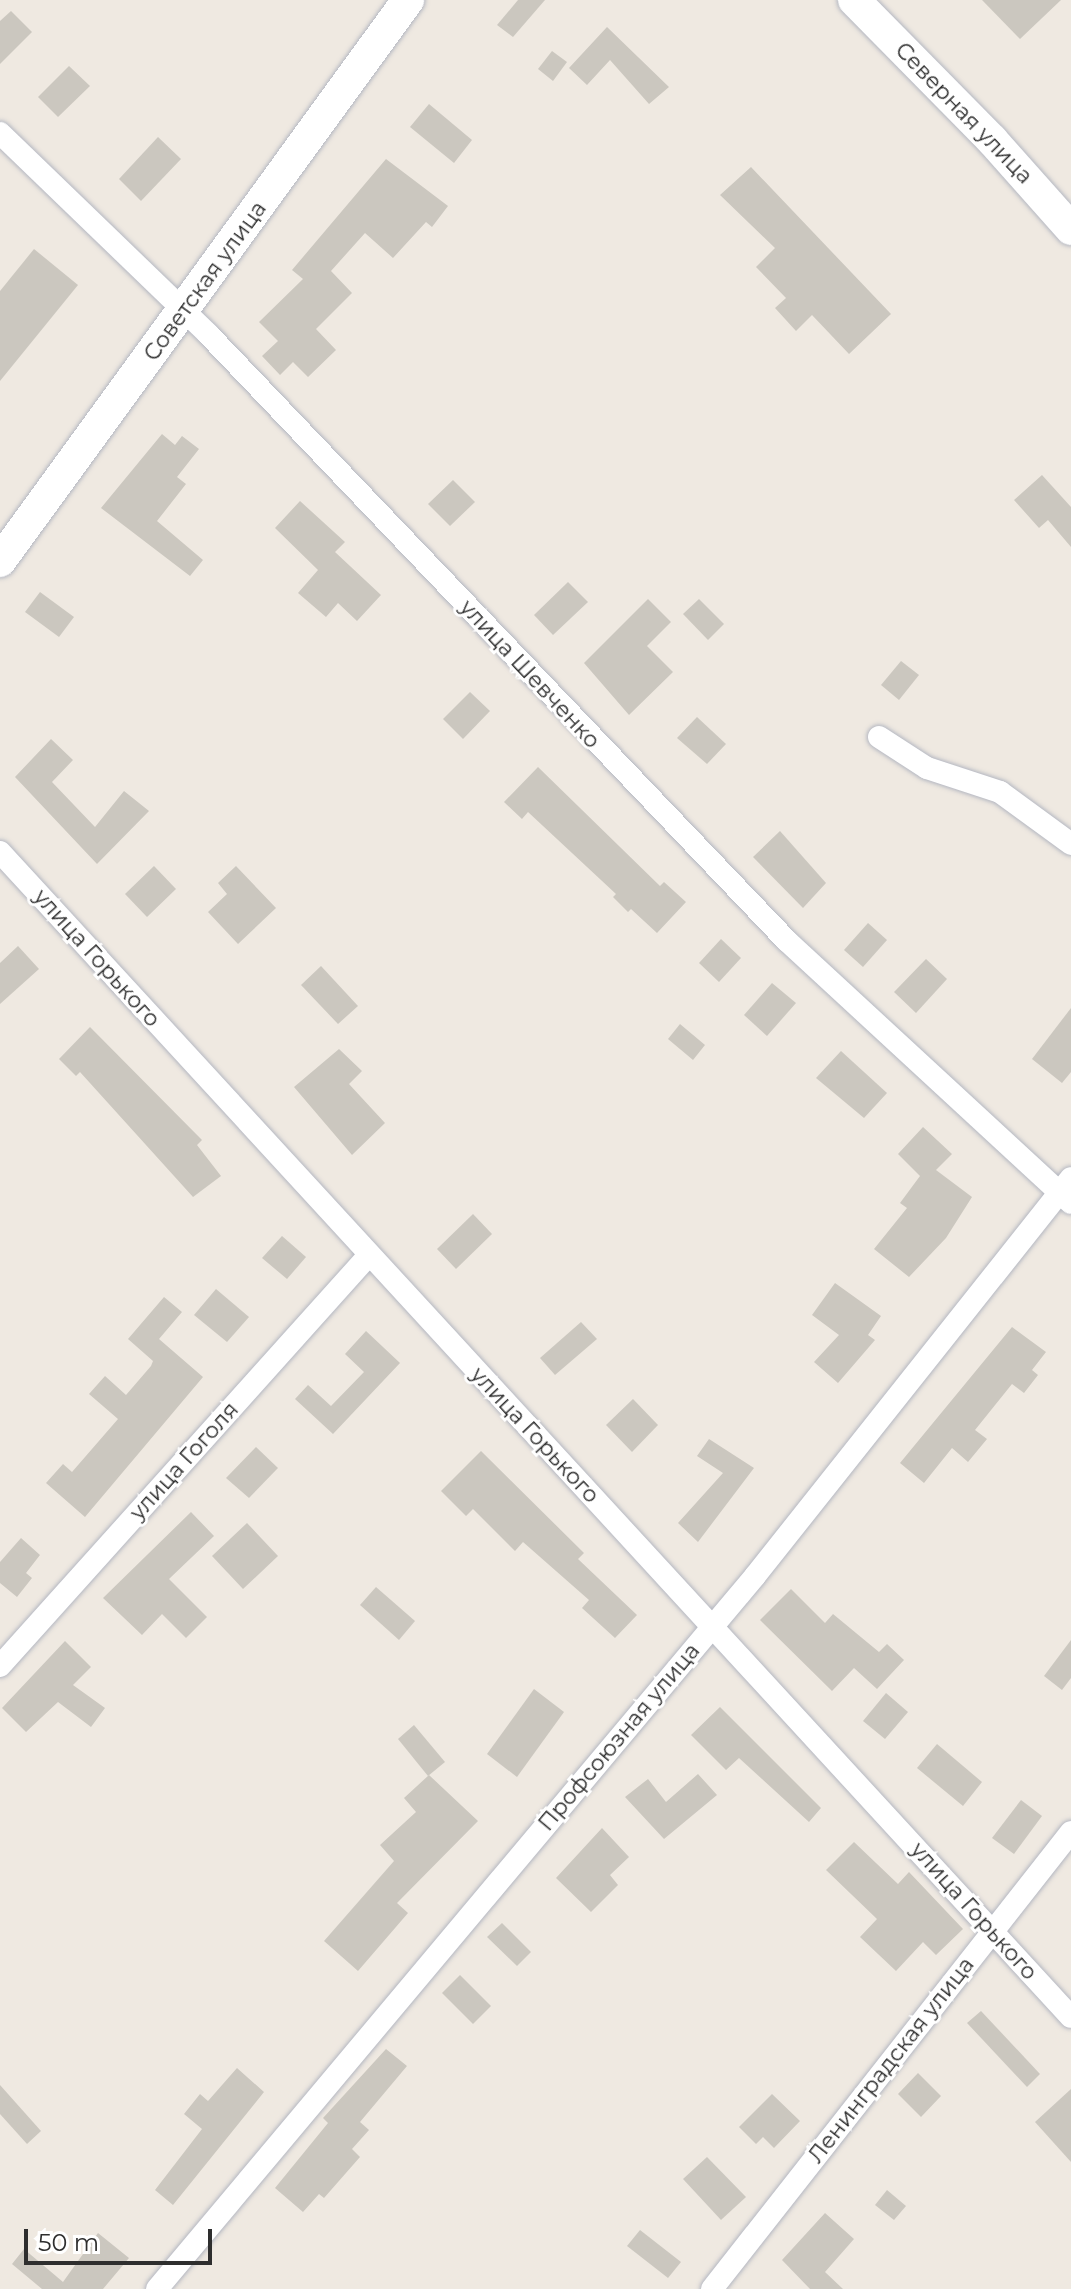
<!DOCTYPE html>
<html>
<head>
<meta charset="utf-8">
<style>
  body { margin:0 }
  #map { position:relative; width:1071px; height:2289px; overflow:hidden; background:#efe9e1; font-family:Montserrat,sans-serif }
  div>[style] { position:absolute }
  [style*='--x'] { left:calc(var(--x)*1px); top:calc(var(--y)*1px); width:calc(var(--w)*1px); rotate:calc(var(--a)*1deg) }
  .building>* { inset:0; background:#cbc7bf }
  .roads { filter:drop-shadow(0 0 2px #b4b7c1) drop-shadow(0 0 2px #b4b7c1) }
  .street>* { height:22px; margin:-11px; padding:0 11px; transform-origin:11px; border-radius:11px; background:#fff }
  .secondary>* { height:32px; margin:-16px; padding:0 16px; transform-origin:16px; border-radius:16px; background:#fff }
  span { translate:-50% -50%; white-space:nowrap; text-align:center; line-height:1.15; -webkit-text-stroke:6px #fff; paint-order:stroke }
  .street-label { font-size:22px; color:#2e2e2e }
  .scale { position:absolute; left:24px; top:2229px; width:188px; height:36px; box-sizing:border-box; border:4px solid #2e2e2e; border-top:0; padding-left:10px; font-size:24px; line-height:28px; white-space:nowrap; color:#2e2e2e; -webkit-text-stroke:6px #fff; paint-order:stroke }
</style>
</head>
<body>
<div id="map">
  <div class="building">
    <i style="clip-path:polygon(518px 0,545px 0,513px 37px,497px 25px)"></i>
    <i style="clip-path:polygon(982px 0,1061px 0,1020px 39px)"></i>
    <i style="clip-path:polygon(11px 11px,32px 32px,0 64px,0 21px)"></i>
    <i style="clip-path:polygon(607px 27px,669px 87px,649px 104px,610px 60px,587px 85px,569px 68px)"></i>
    <i style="clip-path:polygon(552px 51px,567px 62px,553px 81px,538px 69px)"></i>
    <i style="clip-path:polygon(69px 66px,90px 86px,58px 117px,38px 97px)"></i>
    <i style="clip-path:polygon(429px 104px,472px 140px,454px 163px,410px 127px)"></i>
    <i style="clip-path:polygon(158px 137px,181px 159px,141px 201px,119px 179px)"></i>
    <i style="clip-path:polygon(386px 159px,448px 206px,432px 227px,426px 222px,393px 258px,365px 233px,331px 271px,352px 293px,316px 329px,336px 350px,308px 377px,293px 362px,280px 375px,262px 356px,278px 341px,259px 322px,303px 279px,292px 270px)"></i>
    <i style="clip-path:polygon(751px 167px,891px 314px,849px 354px,812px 315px,796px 331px,775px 308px,786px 298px,756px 267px,775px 248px,720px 195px)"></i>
    <i style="clip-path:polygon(34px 249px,78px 285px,0 381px,0 291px)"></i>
    <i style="clip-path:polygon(162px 434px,175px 445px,182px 436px,199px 449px,177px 477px,186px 484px,157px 521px,203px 560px,190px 576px,101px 508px)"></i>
    <i style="clip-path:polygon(1042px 475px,1071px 507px,1071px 547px,1048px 520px,1039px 528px,1014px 500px)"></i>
    <i style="clip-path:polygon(453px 480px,475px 502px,450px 526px,428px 504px)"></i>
    <i style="clip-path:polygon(300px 501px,345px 542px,335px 552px,381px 595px,357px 621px,338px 603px,326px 617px,298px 593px,318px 570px,275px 528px)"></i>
    <i style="clip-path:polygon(568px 582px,588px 602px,553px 635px,534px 615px)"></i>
    <i style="clip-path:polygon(40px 592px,74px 617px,59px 637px,25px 612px)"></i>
    <i style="clip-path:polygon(648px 599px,671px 622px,647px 646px,673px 672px,629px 715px,584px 663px)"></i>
    <i style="clip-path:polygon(699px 599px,724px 624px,708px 640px,683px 614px)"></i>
    <i style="clip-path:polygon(901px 661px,919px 675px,899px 700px,881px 685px)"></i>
    <i style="clip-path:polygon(470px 692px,490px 711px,463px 739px,443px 719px)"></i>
    <i style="clip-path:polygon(697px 717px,726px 744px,707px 764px,677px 738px)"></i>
    <i style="clip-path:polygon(51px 739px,73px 760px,52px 782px,95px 827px,124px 791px,149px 811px,97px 864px,15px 777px)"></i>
    <i style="clip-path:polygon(538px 767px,660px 886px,664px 882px,686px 902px,657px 933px,631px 909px,628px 912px,613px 897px,616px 894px,528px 812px,522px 819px,504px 802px)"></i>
    <i style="clip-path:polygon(780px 831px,826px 883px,803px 908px,753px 857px)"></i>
    <i style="clip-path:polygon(154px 866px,176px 889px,147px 917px,125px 894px)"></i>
    <i style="clip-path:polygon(236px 866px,276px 908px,238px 944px,208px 912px,227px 894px,218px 883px)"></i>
    <i style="clip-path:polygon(868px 923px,887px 940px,863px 967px,844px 950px)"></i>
    <i style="clip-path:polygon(721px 939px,741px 958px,719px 982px,699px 963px)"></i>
    <i style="clip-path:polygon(18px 946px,39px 969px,0 1004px,0 963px)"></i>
    <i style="clip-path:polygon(926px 959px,947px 979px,916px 1013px,894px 992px)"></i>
    <i style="clip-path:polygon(321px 966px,358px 1006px,338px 1024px,301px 985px)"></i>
    <i style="clip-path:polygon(772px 983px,796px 1003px,767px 1036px,744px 1015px)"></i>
    <i style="clip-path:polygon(1071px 1008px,1071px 1072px,1062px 1083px,1032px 1059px)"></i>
    <i style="clip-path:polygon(680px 1024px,705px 1045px,693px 1060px,668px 1039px)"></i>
    <i style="clip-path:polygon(90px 1027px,202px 1140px,197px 1145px,221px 1176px,193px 1197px,80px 1072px,76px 1076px,59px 1059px)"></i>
    <i style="clip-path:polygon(339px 1049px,362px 1071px,349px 1084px,385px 1123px,352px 1155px,294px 1087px)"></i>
    <i style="clip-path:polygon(841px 1051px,887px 1093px,864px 1118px,816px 1078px)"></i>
    <i style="clip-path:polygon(923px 1127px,952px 1154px,936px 1170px,972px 1197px,946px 1238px,909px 1277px,874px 1249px,907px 1208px,900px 1203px,920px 1176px,898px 1154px)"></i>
    <i style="clip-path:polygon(473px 1214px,492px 1234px,456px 1269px,437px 1249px)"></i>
    <i style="clip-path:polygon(282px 1236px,306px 1257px,287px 1279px,262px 1258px)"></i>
    <i style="clip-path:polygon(835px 1283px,881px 1316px,868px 1335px,875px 1340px,838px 1383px,814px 1362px,839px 1335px,812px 1315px)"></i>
    <i style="clip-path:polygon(216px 1289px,249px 1317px,227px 1342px,194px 1315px)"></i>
    <i style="clip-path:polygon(164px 1297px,182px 1312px,159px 1339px,203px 1377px,85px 1517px,46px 1483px,63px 1464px,72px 1472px,118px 1419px,89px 1394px,105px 1376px,126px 1395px,151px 1366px,153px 1361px,128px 1339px)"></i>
    <i style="clip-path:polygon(581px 1322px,597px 1339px,555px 1375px,540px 1358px)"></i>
    <i style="clip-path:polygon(1012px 1327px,1046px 1352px,1032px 1370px,1038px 1375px,1024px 1393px,1012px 1384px,975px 1430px,987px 1439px,968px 1462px,952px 1448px,924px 1483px,900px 1463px)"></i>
    <i style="clip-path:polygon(366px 1331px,400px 1363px,333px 1434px,295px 1399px,308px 1385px,331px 1406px,364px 1372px,345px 1354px)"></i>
    <i style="clip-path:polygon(633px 1399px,658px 1425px,632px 1452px,606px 1425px)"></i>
    <i style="clip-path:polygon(709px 1439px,754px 1468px,698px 1542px,678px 1523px,723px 1473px,697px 1456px)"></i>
    <i style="clip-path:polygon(256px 1447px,278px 1468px,249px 1498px,226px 1478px)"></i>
    <i style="clip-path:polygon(481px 1451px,584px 1553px,578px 1559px,637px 1615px,615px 1638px,582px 1608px,589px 1600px,523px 1542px,515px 1551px,473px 1509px,466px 1516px,441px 1491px)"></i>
    <i style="clip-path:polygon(191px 1512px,214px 1536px,169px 1579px,207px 1617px,186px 1638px,162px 1614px,142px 1635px,103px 1598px)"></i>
    <i style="clip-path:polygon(247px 1523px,278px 1556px,243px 1589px,212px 1556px)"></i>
    <i style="clip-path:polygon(21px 1538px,40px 1555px,26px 1573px,32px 1578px,17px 1597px,0 1583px,0 1562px)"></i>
    <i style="clip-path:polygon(376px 1587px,415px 1621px,399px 1640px,360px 1605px)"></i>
    <i style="clip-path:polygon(791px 1589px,825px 1623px,833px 1614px,879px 1652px,887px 1644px,904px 1660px,877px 1689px,854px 1668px,832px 1691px,760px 1620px)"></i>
    <i style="clip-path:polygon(1071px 1640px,1071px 1678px,1062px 1690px,1044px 1676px)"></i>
    <i style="clip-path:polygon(65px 1641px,91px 1667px,73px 1685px,105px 1708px,91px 1727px,58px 1702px,26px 1732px,2px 1708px)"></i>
    <i style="clip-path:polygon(534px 1689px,564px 1712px,517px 1777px,487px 1754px)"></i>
    <i style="clip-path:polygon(886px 1693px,908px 1712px,885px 1739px,863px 1721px)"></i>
    <i style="clip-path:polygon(720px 1707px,821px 1808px,809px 1822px,739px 1758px,726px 1770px,691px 1735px)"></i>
    <i style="clip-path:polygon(414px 1725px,445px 1762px,428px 1776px,398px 1739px)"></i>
    <i style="clip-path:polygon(937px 1744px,982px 1782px,963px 1806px,917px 1768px)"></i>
    <i style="clip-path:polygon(698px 1774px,717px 1795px,664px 1839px,625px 1797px,648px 1779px,666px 1802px)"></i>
    <i style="clip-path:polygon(429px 1775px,478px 1821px,397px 1903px,408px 1913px,358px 1971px,324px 1941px,394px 1861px,380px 1845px,416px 1812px,404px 1798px)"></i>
    <i style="clip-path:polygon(1021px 1800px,1042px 1816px,1014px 1854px,992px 1838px)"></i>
    <i style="clip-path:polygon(602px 1828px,629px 1857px,610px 1875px,618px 1885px,591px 1912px,556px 1878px)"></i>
    <i style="clip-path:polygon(854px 1842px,898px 1884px,909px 1872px,963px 1929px,936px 1955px,923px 1942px,896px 1971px,860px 1937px,877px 1919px,826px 1870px)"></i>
    <i style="clip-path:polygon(502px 1923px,531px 1952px,517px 1966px,487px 1937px)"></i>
    <i style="clip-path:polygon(460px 1975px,491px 2006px,473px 2024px,442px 1993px)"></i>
    <i style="clip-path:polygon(981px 2011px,1040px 2074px,1027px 2087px,967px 2023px)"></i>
    <i style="clip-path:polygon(386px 2049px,407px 2066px,360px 2122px,369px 2130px,352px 2149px,360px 2157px,324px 2198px,319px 2194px,303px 2212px,275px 2188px,328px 2123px,323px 2118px)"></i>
    <i style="clip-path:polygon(237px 2068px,264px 2092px,173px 2205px,155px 2190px,202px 2129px,184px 2114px,200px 2094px,208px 2101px)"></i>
    <i style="clip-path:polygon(918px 2073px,941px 2096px,921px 2117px,898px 2094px)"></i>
    <i style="clip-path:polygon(0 2085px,41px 2131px,27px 2144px,0 2114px)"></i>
    <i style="clip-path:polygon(1071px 2089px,1071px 2162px,1035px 2122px)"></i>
    <i style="clip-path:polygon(772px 2094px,800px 2121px,774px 2148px,763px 2137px,756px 2144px,739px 2127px)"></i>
    <i style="clip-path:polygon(707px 2157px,746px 2197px,721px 2220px,683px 2179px)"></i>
    <i style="clip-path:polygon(887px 2190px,906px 2206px,894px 2220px,875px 2205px)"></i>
    <i style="clip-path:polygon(825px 2213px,854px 2239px,825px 2272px,843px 2289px,810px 2289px,782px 2260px)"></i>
    <i style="clip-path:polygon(640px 2230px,681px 2262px,668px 2278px,627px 2246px)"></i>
    <i style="clip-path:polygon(98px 2233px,129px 2258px,103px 2289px,42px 2289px,12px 2264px,24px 2249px,63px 2282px)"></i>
  </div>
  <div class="roads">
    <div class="street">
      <i style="--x:0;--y:133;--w:289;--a:44"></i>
      <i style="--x:208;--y:334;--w:839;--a:46.35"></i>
      <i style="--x:787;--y:941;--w:386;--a:42.7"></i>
      <i style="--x:879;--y:737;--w:57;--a:32.9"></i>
      <i style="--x:927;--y:768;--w:77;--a:18.2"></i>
      <i style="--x:1000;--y:792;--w:88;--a:36.2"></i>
      <i style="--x:0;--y:852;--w:1582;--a:47.41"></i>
      <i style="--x:0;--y:1666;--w:552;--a:-48.08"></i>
      <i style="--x:157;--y:2289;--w:931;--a:-50.01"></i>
      <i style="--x:755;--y:1576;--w:508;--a:-51.55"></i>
      <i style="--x:712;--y:2289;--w:581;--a:-51.85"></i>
    </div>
    <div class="secondary">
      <i style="--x:854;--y:0;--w:197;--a:45.4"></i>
      <i style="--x:992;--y:140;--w:119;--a:48.4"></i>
      <i style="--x:0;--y:561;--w:694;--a:-53.97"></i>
    </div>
  </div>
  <div class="street-label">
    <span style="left:964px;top:113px;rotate:46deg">Северная улица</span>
    <span style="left:205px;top:281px;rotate:-54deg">Советская улица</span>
    <span style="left:530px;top:674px;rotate:47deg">улица Шевченко</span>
    <span style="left:97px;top:958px;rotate:48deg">улица Горького</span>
    <span style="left:535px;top:1435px;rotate:47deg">улица Горького</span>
    <span style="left:184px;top:1461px;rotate:-48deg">улица Гоголя</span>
    <span style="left:619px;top:1737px;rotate:-50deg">Профсоюзная улица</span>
    <span style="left:974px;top:1911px;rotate:48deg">улица Горького</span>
    <span style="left:891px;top:2060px;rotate:-52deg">Ленинградская улица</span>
  </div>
  <div class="scale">50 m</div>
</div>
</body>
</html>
